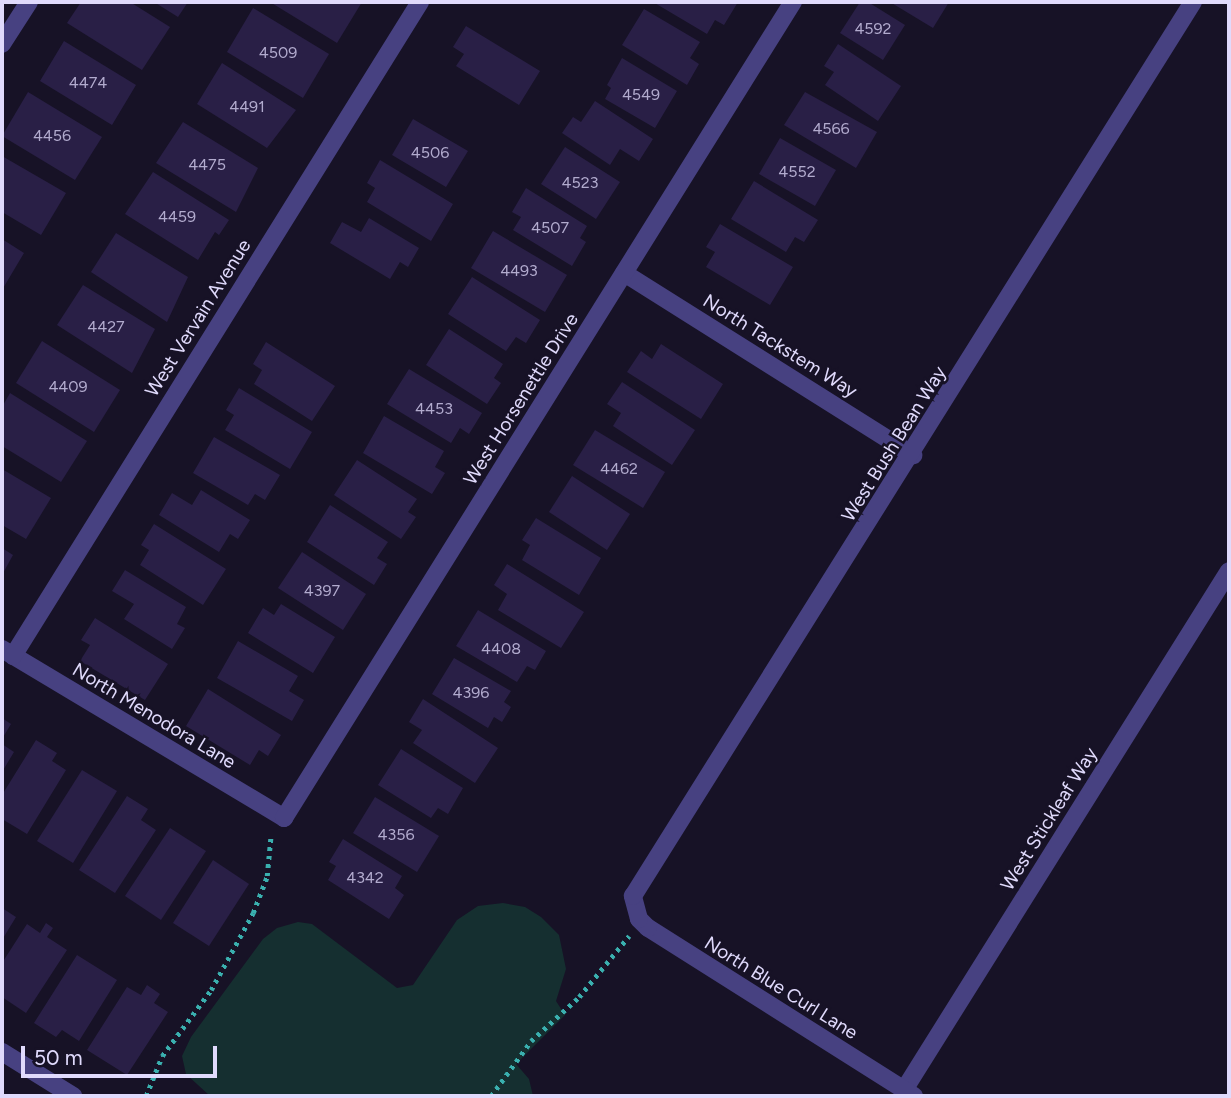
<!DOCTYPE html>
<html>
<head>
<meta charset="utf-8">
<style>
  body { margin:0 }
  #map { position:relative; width:1231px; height:1098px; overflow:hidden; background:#171226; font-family:Figtree,sans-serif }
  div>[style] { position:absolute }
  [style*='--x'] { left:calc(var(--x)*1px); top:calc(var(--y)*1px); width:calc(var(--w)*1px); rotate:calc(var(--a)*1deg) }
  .green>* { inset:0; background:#152f30 }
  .building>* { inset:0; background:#291f46 }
  .path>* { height:4.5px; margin-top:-2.25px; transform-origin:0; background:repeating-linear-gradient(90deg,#3ab0af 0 3.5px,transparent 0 8.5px) }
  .minor>* { height:18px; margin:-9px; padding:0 9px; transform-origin:9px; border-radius:9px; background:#474181 }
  span { translate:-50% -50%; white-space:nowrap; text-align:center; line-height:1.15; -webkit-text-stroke:5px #171226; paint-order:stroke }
  .number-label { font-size:16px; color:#b2abce }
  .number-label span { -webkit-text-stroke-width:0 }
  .street-label { font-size:19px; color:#e0dafc }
  .frame { position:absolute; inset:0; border:4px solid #e0dafc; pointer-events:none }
  .scale { position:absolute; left:21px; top:1046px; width:196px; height:32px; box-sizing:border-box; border:4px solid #e0dafc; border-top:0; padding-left:9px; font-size:21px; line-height:24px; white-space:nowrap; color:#e0dafc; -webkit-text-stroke:5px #171226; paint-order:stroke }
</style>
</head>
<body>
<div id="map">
  <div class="green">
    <i style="clip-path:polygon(503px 903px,525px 907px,541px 917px,559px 935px,566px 969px,556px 1001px,565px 1015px,516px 1064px,529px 1079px,533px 1096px,210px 1096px,186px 1074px,182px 1056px,191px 1037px,263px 939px,277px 928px,298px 922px,312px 924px,397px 988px,413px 985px,457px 920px,478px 906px)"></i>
  </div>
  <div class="building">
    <i style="clip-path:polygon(81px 2px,130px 2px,170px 27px,142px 70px,67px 23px)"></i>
    <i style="clip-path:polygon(154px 2px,188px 2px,178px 17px)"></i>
    <i style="clip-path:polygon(270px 2px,362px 2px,337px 43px)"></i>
    <i style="clip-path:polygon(653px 2px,738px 2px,724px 25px,715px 20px,707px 34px)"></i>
    <i style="clip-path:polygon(860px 2px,868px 2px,905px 25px,883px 60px,840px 33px)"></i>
    <i style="clip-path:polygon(890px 2px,949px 2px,933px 28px)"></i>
    <i style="clip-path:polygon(253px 8px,329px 54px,303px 98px,227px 52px)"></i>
    <i style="clip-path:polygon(644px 9px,700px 42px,690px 58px,699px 64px,687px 85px,622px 45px)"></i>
    <i style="clip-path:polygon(466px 26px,540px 71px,519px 105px,456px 66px,464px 54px,453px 47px)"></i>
    <i style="clip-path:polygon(64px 41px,136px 85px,112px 125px,40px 81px)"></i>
    <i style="clip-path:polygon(838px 44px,901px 86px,878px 121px,825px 85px,834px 72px,824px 66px)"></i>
    <i style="clip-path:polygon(622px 58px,677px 91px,655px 128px,605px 99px,611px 88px,607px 85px)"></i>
    <i style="clip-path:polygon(222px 63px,296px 110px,267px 148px,197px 104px)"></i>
    <i style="clip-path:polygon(28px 92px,102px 137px,75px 180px,2px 136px)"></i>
    <i style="clip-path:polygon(805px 92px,877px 132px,856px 168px,784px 125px)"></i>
    <i style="clip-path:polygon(595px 101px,653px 139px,639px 161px,620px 149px,610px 165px,562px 133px,573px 117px,581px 122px)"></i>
    <i style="clip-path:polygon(413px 119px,468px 151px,446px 187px,392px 155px)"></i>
    <i style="clip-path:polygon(183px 122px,258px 168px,236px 212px,156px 163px)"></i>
    <i style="clip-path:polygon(780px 138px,836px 170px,815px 206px,759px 174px)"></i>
    <i style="clip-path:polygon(565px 147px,620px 182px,596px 219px,541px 184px)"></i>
    <i style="clip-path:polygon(2px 156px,66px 193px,41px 235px,2px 212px)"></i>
    <i style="clip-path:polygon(380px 160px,453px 204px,431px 241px,367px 202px,375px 188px,367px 183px)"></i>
    <i style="clip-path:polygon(153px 172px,229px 220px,219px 235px,215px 232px,198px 260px,125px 214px)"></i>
    <i style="clip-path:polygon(754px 181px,818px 220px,804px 242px,795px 237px,786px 252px,731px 219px)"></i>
    <i style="clip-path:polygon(526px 188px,587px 226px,580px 238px,586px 242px,572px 266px,513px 230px,521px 217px,512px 212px)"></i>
    <i style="clip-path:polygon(369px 218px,419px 248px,408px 267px,400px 262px,390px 279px,330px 243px,342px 222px,361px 232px)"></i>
    <i style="clip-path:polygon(720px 224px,793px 267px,770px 305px,706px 267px,715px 252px,706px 247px)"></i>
    <i style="clip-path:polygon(493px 231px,567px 275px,545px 312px,471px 268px)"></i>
    <i style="clip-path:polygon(116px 233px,188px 277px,167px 322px,91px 272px)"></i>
    <i style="clip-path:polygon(2px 239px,24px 253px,2px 290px)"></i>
    <i style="clip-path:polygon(472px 277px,540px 320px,526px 343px,516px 337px,506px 351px,448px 314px)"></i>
    <i style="clip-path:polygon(83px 285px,155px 329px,132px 373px,57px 325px)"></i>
    <i style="clip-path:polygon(449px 329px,503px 364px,494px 378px,501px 383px,487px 404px,426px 365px)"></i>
    <i style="clip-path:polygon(42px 341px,120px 390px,94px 432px,16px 383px)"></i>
    <i style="clip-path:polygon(266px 342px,335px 386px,312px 421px,254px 384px,262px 370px,253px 364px)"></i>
    <i style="clip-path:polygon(661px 344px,723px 384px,701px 419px,627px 372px,641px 351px,652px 359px)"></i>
    <i style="clip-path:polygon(409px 369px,482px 413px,469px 434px,460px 428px,451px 443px,387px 404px)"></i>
    <i style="clip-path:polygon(622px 382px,695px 430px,672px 465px,613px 426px,621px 413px,607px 404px)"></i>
    <i style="clip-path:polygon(239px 388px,312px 432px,290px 469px,225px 430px,234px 415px,226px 410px)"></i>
    <i style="clip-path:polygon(10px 393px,87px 441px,61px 482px,2px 446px,2px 407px)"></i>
    <i style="clip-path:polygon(384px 416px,444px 451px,435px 467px,445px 473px,432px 494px,363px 453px)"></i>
    <i style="clip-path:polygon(595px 430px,665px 472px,643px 508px,573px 465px)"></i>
    <i style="clip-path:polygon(214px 437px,280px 475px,265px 500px,255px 494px,248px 505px,193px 473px)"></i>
    <i style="clip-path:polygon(357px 460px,417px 499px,408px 512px,416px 517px,401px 539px,334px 495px)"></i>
    <i style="clip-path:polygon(2px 469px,51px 498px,26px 539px,2px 525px)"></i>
    <i style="clip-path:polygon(572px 476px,630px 514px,607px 550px,549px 512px)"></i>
    <i style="clip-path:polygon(201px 490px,250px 520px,238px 539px,230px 534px,219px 552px,159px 515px,172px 493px,192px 505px)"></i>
    <i style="clip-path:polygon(330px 505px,388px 542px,377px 558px,387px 564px,374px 585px,307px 542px)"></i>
    <i style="clip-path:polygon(536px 518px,601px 558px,579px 595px,522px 560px,530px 545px,522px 540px)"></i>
    <i style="clip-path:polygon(154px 524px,226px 569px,203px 605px,140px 565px,149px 550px,141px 545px)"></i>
    <i style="clip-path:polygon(2px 548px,13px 555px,2px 575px)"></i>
    <i style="clip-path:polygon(302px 552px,366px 594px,343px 630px,278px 588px)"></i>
    <i style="clip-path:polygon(507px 564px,584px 612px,561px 648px,498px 610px,507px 594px,494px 585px)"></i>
    <i style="clip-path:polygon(125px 570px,186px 607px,177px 624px,185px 628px,172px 649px,124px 619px,134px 604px,112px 591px)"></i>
    <i style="clip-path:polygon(281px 604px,335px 637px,313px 673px,248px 633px,263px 608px,274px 615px)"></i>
    <i style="clip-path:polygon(478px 610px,546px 651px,535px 670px,527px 666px,517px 682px,456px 646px)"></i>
    <i style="clip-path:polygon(95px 618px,168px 664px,145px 700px,80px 661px,90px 645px,81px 640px)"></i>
    <i style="clip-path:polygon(238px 641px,298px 676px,289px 691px,304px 700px,292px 721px,217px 678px)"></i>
    <i style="clip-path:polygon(454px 658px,511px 691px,504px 702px,511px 707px,502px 722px,494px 717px,488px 728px,432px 694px)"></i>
    <i style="clip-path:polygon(208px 689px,281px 735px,268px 756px,259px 750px,250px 765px,186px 726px)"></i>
    <i style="clip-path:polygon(423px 699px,498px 748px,475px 783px,413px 743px,422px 730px,409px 722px)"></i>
    <i style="clip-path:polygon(2px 718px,11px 724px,2px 739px)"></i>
    <i style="clip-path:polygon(36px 740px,57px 753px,52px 761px,66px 770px,27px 834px,2px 819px,2px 795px)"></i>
    <i style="clip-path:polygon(2px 744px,14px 752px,2px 772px)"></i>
    <i style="clip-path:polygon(401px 749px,463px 788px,448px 814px,438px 808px,431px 818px,378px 785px)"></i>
    <i style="clip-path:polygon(82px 770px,117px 791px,73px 863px,37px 841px)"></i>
    <i style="clip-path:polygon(127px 796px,148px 809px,141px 820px,156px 830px,115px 893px,79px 870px)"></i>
    <i style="clip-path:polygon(375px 797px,439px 836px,417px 872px,353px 833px)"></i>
    <i style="clip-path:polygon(170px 828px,206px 851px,161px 920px,125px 896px)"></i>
    <i style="clip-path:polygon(343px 839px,402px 876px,395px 888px,404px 895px,389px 919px,328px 880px,336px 866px,329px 862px)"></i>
    <i style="clip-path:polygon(213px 860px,249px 884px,209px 946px,173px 923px)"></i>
    <i style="clip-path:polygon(2px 908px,16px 917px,2px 940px)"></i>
    <i style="clip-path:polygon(46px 923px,53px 928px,47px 937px,67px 950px,26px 1013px,2px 997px,2px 963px,27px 924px,40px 933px)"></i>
    <i style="clip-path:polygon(77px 955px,117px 980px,79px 1041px,62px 1030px,56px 1037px,34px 1023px)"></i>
    <i style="clip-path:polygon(147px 985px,160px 994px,154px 1003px,168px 1012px,127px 1075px,87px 1050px,127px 987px,141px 995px)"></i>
  </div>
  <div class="path">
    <i style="--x:146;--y:1096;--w:43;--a:-68.2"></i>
    <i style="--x:162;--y:1056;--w:82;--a:-53.4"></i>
    <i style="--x:211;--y:990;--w:88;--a:-61.4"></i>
    <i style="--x:253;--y:913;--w:40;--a:-69"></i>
    <i style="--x:267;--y:876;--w:42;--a:-84.6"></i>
    <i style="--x:491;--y:1096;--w:68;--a:-54"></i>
    <i style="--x:531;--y:1041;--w:65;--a:-42.5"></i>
    <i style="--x:579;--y:997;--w:79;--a:-50.7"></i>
  </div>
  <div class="minor">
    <i style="--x:2;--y:44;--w:50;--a:-57.3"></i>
    <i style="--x:624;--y:273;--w:342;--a:32.2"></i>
    <i style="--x:2;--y:649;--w:329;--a:30.9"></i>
    <i style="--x:284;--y:818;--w:962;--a:-58.05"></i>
    <i style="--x:13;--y:656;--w:770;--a:-58.1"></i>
    <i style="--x:2;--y:1052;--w:84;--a:31.8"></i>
    <i style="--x:904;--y:1090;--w:612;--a:-57.95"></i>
    <i style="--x:914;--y:1096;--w:315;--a:-147.7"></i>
    <i style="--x:648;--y:928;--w:13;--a:-135"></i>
    <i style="--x:639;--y:919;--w:24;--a:-105"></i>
    <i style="--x:633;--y:896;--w:1055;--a:-57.94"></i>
  </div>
  <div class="number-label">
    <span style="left:873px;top:29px">4592</span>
    <span style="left:278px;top:53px">4509</span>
    <span style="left:88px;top:83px">4474</span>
    <span style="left:641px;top:95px">4549</span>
    <span style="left:247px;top:107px">4491</span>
    <span style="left:831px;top:129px">4566</span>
    <span style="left:52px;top:136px">4456</span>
    <span style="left:430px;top:153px">4506</span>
    <span style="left:207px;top:165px">4475</span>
    <span style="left:797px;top:172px">4552</span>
    <span style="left:580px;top:183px">4523</span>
    <span style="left:177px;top:217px">4459</span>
    <span style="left:550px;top:228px">4507</span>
    <span style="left:519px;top:271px">4493</span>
    <span style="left:106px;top:327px">4427</span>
    <span style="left:68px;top:387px">4409</span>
    <span style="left:434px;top:409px">4453</span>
    <span style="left:619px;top:469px">4462</span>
    <span style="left:322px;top:591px">4397</span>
    <span style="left:501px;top:649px">4408</span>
    <span style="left:471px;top:693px">4396</span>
    <span style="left:396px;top:835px">4356</span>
    <span style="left:365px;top:878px">4342</span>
  </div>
  <div class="street-label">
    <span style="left:198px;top:318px;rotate:-58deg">West Vervain Avenue</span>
    <span style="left:780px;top:346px;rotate:32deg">North Tackstem Way</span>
    <span style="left:521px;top:399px;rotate:-58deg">West Horsenettle Drive</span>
    <span style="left:894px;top:444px;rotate:-58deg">West Bush Bean Way</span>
    <span style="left:154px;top:716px;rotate:31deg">North Menodora Lane</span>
    <span style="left:1049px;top:819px;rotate:-58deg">West Stickleaf Way</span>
    <span style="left:781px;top:988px;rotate:32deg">North Blue Curl Lane</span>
  </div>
  <div class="frame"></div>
  <div class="scale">50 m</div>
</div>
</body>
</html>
